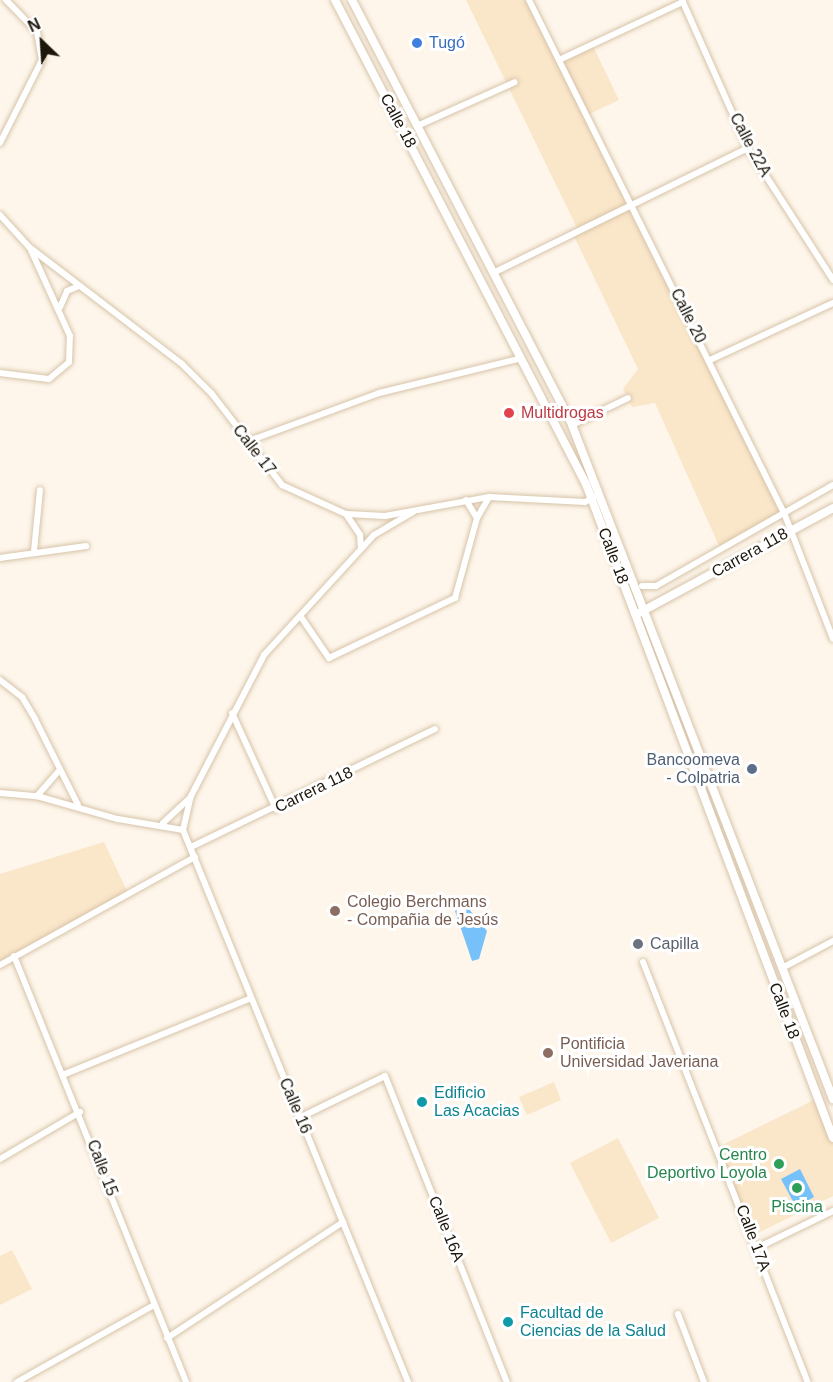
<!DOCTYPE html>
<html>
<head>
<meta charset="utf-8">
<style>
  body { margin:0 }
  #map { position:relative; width:833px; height:1382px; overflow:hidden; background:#fef6eb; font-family:Helvetica,sans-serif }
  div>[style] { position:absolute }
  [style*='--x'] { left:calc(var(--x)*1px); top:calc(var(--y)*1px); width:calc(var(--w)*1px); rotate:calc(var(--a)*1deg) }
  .green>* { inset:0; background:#fae6c9 }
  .water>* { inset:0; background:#77c1fa }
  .roads { filter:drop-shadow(0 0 2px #d7c4a9) drop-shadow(0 0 2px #d7c4a9) }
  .minor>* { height:6px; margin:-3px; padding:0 3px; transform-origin:3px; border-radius:3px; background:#fff }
  .tertiary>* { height:8px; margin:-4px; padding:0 4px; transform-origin:4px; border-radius:4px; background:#fff }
  .secondary>* { height:8px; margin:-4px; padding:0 4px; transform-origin:4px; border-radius:4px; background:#fff }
  .dots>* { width:16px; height:16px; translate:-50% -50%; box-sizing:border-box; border:3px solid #fff; border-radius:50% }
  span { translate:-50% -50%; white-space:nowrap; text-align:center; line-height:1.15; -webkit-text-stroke:6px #fff; paint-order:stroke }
  .shop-label { font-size:16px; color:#366cbe }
  .left { translate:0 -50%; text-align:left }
  .street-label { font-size:16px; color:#1c160b }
  .health-label { font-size:16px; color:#be3a42 }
  .service-label { font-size:16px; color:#4e5e75 }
  .right { translate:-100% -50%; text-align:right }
  .education-label { font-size:16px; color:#785e54 }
  .worship-label { font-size:16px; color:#5b616d }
  .culture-label { font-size:16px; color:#0d838f }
  .leisure-label { font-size:16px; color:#27864d }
  .north { position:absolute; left:12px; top:12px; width:60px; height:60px; -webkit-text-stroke:4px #fff; paint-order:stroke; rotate:335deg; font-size:16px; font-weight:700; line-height:24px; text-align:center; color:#1c160b }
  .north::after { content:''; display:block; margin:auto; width:21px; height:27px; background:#1c160b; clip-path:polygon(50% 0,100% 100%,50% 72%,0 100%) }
</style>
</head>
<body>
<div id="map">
  <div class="green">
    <i style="clip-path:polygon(466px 0,529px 0,558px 60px,592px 44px,619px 100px,585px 116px,784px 513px,720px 548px,655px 403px,632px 407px,623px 389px,638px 369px,573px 234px,579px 232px)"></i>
    <i style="clip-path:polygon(104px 842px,127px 891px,0 965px,0 874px)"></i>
    <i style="clip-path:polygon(554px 1082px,561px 1100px,527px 1115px,519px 1097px)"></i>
    <i style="clip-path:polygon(818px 1098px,833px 1138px,833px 1196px,752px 1236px,718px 1147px)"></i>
    <i style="clip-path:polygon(618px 1138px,659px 1218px,611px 1243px,570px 1163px)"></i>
    <i style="clip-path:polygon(12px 1250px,32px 1289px,0 1305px,0 1256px)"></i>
  </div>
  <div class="water">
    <i style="clip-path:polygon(464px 903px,487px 931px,479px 959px,472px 961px,455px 911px)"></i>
    <i style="clip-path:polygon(800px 1169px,814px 1197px,796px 1207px,781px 1179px)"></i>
  </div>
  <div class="roads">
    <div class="minor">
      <i style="--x:529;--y:0;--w:573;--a:63.57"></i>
      <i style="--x:784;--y:513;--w:135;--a:68.7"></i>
      <i style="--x:682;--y:0;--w:162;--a:66"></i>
      <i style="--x:748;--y:148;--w:157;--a:57.2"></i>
      <i style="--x:559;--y:60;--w:137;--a:-25.1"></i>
      <i style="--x:417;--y:126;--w:107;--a:-24.2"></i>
      <i style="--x:0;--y:143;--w:93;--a:-63.2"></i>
      <i style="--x:42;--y:60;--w:28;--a:-100"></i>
      <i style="--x:37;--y:32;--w:45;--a:-134.1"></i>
      <i style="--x:0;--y:215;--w:43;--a:47.8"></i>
      <i style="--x:29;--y:247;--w:193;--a:37.4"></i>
      <i style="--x:182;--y:364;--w:42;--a:45"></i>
      <i style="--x:212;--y:394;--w:115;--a:52.4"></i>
      <i style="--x:282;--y:485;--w:70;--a:24.4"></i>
      <i style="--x:346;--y:514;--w:25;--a:56"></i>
      <i style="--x:360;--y:535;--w:13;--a:86"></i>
      <i style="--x:493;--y:273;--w:284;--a:-26.1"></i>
      <i style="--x:60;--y:307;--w:17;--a:-66"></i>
      <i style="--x:67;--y:291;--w:13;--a:-23"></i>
      <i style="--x:710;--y:360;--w:136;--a:-24.9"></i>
      <i style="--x:0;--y:373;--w:49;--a:7"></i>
      <i style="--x:49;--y:379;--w:26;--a:-40"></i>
      <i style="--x:69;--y:362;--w:26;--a:-88"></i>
      <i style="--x:70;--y:336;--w:94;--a:-114.4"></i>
      <i style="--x:572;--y:425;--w:62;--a:-25.7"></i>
      <i style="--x:246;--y:442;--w:142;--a:-20.2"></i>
      <i style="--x:379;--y:393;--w:143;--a:-13.7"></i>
      <i style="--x:466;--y:500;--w:21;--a:59"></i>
      <i style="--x:347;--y:514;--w:38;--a:3"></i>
      <i style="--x:385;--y:516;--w:106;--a:-10.4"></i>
      <i style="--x:489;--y:497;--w:96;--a:3"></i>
      <i style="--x:585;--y:502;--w:10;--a:-29"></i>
      <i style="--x:34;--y:551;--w:61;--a:-84.4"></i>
      <i style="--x:0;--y:558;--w:87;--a:-7.9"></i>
      <i style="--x:642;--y:586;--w:14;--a:0"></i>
      <i style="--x:656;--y:586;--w:204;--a:-29.7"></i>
      <i style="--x:301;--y:617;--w:50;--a:55.7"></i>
      <i style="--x:329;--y:658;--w:140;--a:-25.5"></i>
      <i style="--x:455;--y:598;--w:83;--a:-74.6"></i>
      <i style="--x:477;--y:518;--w:24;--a:-60"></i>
      <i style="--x:0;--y:680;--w:28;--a:38"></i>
      <i style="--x:22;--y:697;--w:26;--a:59"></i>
      <i style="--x:35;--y:719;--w:96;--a:63.4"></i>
      <i style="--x:232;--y:713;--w:106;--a:65.4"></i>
      <i style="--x:0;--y:793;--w:37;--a:5"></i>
      <i style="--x:37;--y:796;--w:84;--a:15.9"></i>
      <i style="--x:118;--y:819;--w:66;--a:9.6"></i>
      <i style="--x:37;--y:796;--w:32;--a:-49"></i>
      <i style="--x:163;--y:823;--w:35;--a:-43"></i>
      <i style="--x:183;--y:830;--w:596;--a:67.82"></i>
      <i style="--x:183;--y:830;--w:35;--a:-77"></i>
      <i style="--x:191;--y:796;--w:159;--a:-62.6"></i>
      <i style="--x:264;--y:655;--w:163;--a:-47.5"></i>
      <i style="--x:374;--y:535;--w:45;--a:-30.5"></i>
      <i style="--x:191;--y:847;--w:271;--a:-25.8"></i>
      <i style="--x:14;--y:956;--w:459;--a:68"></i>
      <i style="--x:643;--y:962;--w:451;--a:68.6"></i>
      <i style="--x:0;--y:965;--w:223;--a:-29"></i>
      <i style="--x:782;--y:968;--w:58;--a:-27.9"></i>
      <i style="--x:65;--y:1074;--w:199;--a:-22.2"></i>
      <i style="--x:301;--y:1117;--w:93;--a:-26"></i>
      <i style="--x:385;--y:1076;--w:329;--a:68.3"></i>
      <i style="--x:0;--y:1159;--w:93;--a:-30.4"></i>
      <i style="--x:757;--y:1248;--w:85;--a:-26"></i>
      <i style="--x:678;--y:1314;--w:73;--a:69.1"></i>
      <i style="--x:167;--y:1338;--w:211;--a:-33.4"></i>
      <i style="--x:17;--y:1382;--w:157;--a:-29.3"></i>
    </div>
    <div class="tertiary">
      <i style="--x:639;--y:613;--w:221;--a:-28.4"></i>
    </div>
    <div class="secondary">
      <i style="--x:335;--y:0;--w:545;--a:62.59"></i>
      <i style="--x:586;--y:484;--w:699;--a:69.31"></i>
      <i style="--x:352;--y:0;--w:479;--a:62.6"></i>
      <i style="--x:572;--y:425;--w:723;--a:68.83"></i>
    </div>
  </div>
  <div class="dots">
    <i style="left:417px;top:43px;background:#3f7fe0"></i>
    <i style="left:509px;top:413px;background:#e0444e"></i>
    <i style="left:752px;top:769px;background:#5c6f8a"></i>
    <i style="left:335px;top:911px;background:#8d6e63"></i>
    <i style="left:638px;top:944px;background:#6b7280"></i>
    <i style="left:548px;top:1053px;background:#8d6e63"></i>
    <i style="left:422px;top:1102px;background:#0f9aa8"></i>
    <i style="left:779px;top:1164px;background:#2e9e5b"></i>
    <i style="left:797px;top:1188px;background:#2e9e5b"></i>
    <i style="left:508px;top:1322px;background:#0f9aa8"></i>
  </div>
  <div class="shop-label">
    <span class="left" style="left:429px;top:43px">Tugó</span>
  </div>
  <div class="street-label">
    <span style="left:398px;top:121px;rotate:62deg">Calle 18</span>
    <span style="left:750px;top:145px;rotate:62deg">Calle 22A</span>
    <span style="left:688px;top:316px;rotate:63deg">Calle 20</span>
    <span style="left:254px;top:450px;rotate:52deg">Calle 17</span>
    <span style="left:750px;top:553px;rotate:-29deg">Carrera 118</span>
    <span style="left:613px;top:556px;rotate:69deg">Calle 18</span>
    <span style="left:314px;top:790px;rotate:-26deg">Carrera 118</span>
    <span style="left:784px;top:1011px;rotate:69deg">Calle 18</span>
    <span style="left:295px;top:1106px;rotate:67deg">Calle 16</span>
    <span style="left:102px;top:1168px;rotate:69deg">Calle 15</span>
    <span style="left:446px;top:1229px;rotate:68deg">Calle 16A</span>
    <span style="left:753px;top:1238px;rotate:69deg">Calle 17A</span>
  </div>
  <div class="health-label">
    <span class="left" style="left:521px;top:413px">Multidrogas</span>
  </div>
  <div class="service-label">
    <span class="right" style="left:740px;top:769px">Bancoomeva<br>- Colpatria</span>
  </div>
  <div class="education-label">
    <span class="left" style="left:347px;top:911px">Colegio Berchmans<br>- Compañia de Jesús</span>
    <span class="left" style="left:560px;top:1053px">Pontificia<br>Universidad Javeriana</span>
  </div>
  <div class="worship-label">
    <span class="left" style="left:650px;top:944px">Capilla</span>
  </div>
  <div class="culture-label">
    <span class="left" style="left:434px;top:1102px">Edificio<br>Las Acacias</span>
    <span class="left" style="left:520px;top:1322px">Facultad de<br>Ciencias de la Salud</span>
  </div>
  <div class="leisure-label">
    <span class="right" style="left:767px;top:1164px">Centro<br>Deportivo Loyola</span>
    <span style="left:797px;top:1207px">Piscina</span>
  </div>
  <div class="north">N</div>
</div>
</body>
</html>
